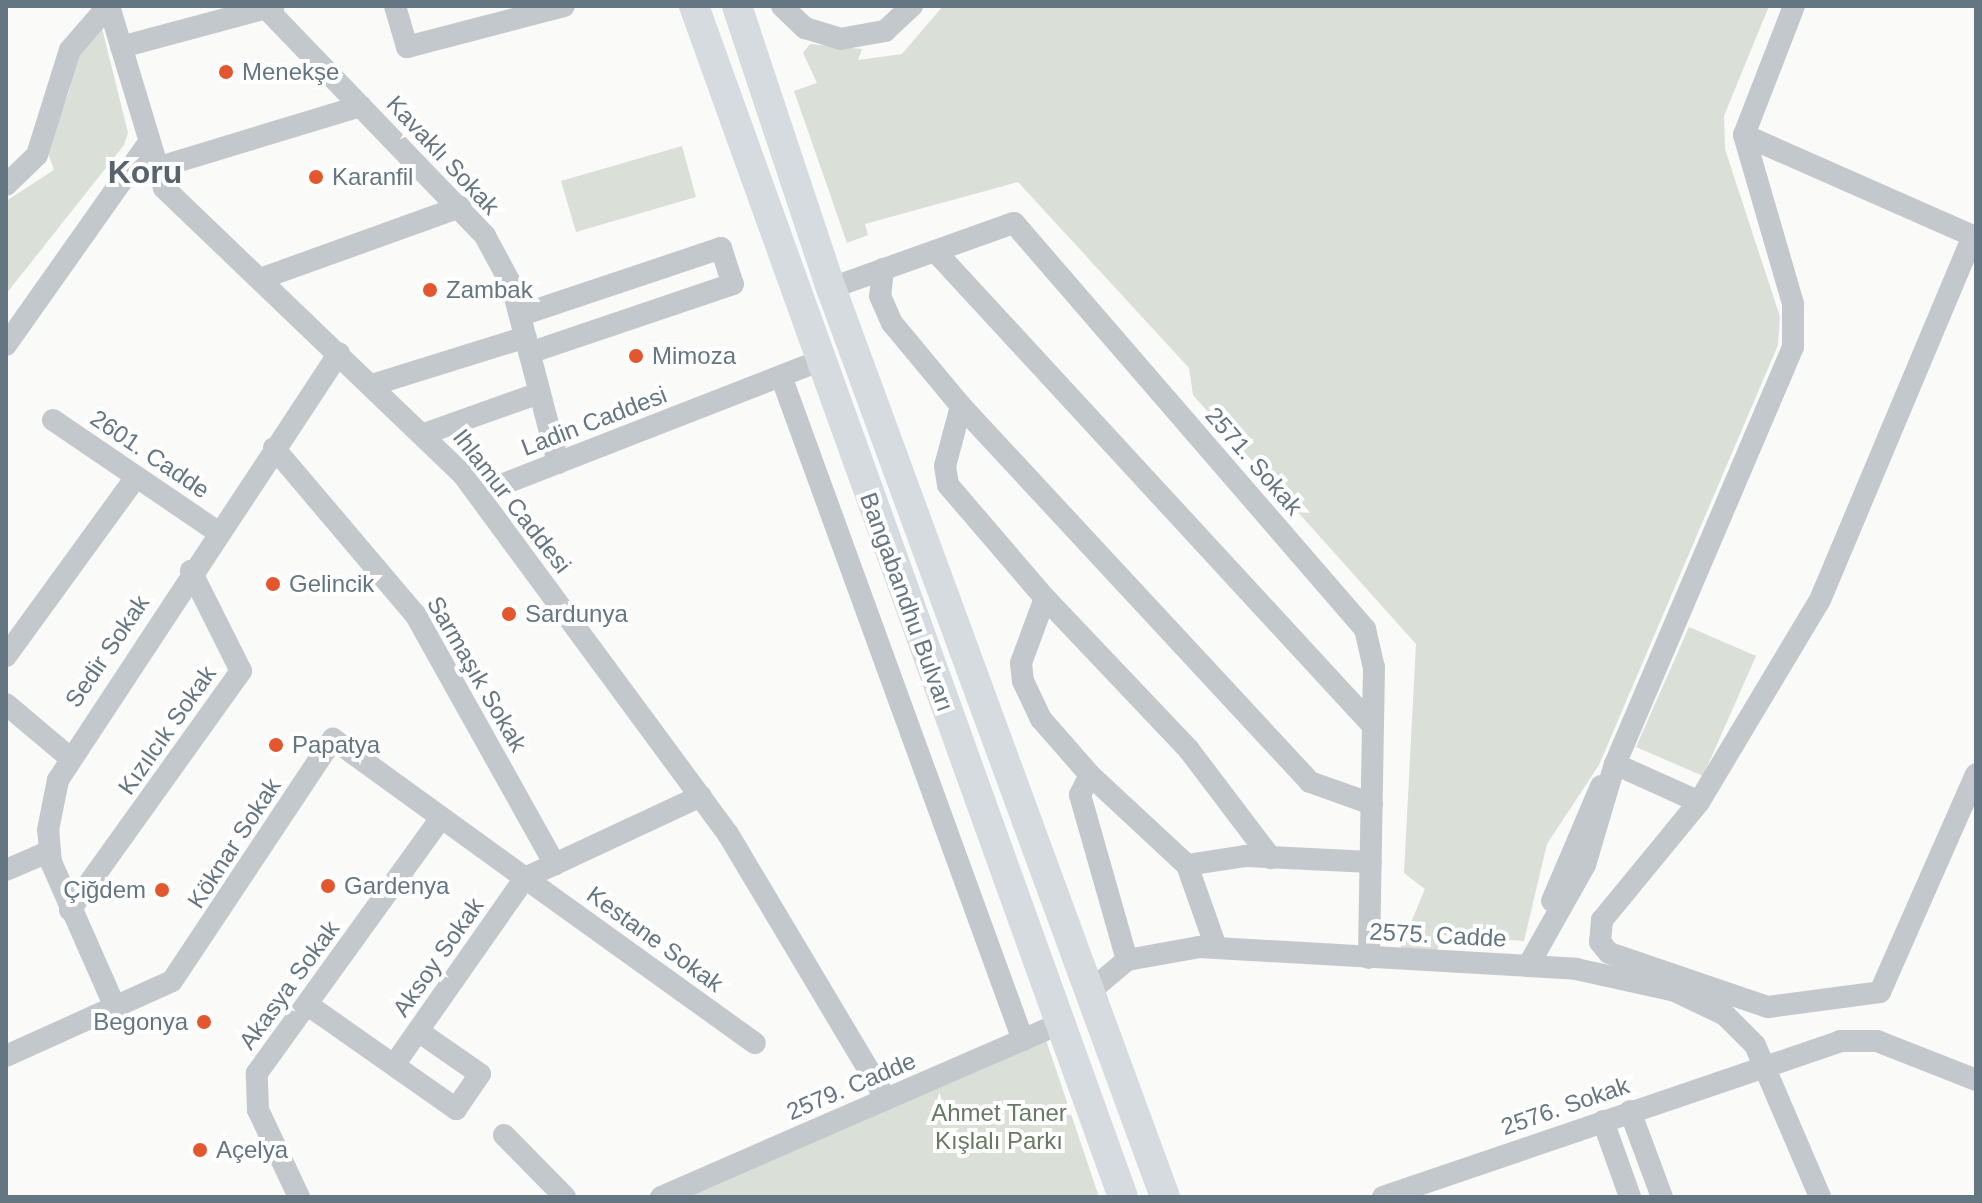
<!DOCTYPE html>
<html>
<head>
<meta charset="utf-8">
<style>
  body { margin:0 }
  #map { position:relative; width:1982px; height:1203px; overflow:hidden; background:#fafaf8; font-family:Helvetica,sans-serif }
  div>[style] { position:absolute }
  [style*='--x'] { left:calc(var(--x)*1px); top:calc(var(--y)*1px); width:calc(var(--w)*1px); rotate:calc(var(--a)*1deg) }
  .green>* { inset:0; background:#dadfd7 }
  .minor>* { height:22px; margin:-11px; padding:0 11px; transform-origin:11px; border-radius:11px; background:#c3c8cc }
  .major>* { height:30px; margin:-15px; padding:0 15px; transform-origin:15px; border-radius:15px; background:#d6dbdf }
  .dots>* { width:22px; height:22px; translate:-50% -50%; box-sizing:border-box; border:4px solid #fff; border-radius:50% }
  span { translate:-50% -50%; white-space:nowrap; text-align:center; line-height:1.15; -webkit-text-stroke:8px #fff; paint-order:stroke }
  .poi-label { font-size:24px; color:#657683 }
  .left { translate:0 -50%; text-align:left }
  .right { translate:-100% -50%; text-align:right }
  .street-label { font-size:24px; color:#657683 }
  .park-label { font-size:24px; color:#687a64 }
  .district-label { font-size:32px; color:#57646e; font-weight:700 }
  .frame { position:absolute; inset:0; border:8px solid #657683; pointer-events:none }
</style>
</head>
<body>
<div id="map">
  <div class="green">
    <i style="clip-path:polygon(943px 6px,1769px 6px,1724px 116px,1725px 149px,1780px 317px,1778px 345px,1599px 765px,1547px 844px,1524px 941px,1441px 935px,1436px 955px,1399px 951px,1425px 889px,1404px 873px,1416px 644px,1193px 395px,1189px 368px,1018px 182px,865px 224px,868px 235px,847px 243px,794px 91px,817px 83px,803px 53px,810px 44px,862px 49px,858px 60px,902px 54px)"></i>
    <i style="clip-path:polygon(101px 24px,128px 133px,124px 145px,6px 294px,6px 201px,54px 170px,46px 148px,69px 92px,76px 52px)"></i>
    <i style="clip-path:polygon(682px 146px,696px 197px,576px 232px,561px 181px)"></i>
    <i style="clip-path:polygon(1689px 627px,1756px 656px,1703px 776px,1636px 747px)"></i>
    <i style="clip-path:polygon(1043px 1031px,1099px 1197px,661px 1197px)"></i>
  </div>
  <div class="minor">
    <i style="--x:109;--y:6;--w:190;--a:73.2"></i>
    <i style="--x:164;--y:188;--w:416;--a:43.8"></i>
    <i style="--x:464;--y:476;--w:445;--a:53.6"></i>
    <i style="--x:728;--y:834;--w:309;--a:59.2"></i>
    <i style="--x:264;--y:6;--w:319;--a:46.1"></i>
    <i style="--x:485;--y:236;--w:57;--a:61.6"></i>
    <i style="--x:512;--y:286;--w:183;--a:75.4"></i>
    <i style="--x:395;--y:6;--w:43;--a:73.7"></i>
    <i style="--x:407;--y:47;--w:162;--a:-14.6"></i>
    <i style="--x:782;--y:6;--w:32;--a:44"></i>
    <i style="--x:805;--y:28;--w:37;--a:17"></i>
    <i style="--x:840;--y:39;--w:46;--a:-10.1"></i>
    <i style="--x:885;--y:31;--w:37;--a:-43"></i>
    <i style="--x:1794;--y:6;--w:138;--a:111.2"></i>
    <i style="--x:1744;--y:135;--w:176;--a:73.8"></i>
    <i style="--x:1793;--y:304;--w:43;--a:90"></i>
    <i style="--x:1793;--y:347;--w:453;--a:113.1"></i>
    <i style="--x:1615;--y:764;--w:92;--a:24.3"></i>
    <i style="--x:1699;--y:802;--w:153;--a:129.4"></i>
    <i style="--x:1602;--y:920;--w:22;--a:95"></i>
    <i style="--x:1600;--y:942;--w:14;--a:51"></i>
    <i style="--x:1609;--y:953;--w:168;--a:18.8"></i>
    <i style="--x:1768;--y:1007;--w:113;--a:-7.6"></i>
    <i style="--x:1880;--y:992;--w:238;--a:-66.2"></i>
    <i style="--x:121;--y:47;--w:158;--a:-15"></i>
    <i style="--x:153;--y:169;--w:217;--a:-16.9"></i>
    <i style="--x:6;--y:185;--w:43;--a:-44.1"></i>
    <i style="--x:37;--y:155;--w:110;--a:-72.6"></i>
    <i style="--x:70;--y:50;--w:58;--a:-49.2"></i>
    <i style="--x:935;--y:251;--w:646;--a:47.32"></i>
    <i style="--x:883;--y:269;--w:27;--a:96"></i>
    <i style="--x:880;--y:296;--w:30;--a:66"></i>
    <i style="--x:892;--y:323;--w:108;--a:50.3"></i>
    <i style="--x:961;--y:406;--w:513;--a:47.13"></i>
    <i style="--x:1310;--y:782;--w:66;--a:19.5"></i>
    <i style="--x:260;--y:279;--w:213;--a:-19.8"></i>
    <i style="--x:831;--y:288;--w:194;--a:-19.6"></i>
    <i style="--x:1014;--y:223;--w:537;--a:49.16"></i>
    <i style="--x:1365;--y:629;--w:39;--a:77"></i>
    <i style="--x:1374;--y:667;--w:291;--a:91"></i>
    <i style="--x:521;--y:315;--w:211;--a:-18.5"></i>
    <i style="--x:721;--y:248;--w:38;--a:72"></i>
    <i style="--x:733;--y:284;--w:215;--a:161.3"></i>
    <i style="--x:6;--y:345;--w:245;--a:-54.8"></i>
    <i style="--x:781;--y:376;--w:707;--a:69.98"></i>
    <i style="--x:372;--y:385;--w:161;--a:-17.3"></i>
    <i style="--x:961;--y:406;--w:62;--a:104.9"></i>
    <i style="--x:945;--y:466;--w:19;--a:81"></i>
    <i style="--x:948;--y:485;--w:149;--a:49.4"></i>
    <i style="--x:1045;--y:598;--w:69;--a:110.3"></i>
    <i style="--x:1021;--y:663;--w:18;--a:84"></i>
    <i style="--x:1023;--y:681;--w:42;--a:64.7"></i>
    <i style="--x:1041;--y:719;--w:74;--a:48.8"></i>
    <i style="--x:1090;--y:775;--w:22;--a:117"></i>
    <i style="--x:1080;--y:795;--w:172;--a:74.1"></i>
    <i style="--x:53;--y:420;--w:199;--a:34.2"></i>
    <i style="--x:424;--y:434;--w:122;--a:-19.6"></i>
    <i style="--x:274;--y:448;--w:218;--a:49.7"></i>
    <i style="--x:415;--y:614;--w:287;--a:60.8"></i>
    <i style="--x:478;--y:494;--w:366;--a:-21.3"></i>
    <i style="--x:1045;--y:598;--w:209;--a:46.5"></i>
    <i style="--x:1189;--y:750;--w:136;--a:52.8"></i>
    <i style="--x:6;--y:656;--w:221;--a:-54"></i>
    <i style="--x:6;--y:704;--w:82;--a:40.1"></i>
    <i style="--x:1090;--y:775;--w:132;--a:42.9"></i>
    <i style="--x:1699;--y:802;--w:235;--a:-59.1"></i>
    <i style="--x:1820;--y:600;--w:395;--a:-67.2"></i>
    <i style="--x:1973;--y:236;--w:250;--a:-156.2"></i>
    <i style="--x:6;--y:870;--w:46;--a:-23.2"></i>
    <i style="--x:1552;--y:901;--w:125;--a:-66.9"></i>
    <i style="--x:70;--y:910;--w:294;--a:-54.4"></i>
    <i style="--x:241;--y:671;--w:112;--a:-116.6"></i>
    <i style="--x:1216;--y:947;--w:87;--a:-109.5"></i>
    <i style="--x:1187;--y:865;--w:60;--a:-8.7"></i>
    <i style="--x:1246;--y:856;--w:125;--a:2.7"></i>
    <i style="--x:1528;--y:966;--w:116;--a:-60.6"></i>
    <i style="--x:1585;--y:865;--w:105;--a:-73.5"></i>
    <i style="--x:1089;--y:992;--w:50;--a:-40.1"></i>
    <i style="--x:1127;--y:960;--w:73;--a:-10.2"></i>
    <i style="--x:1199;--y:947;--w:378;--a:3.3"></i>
    <i style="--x:1576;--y:969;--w:101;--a:12.5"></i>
    <i style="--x:1675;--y:991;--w:55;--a:25.6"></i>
    <i style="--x:1725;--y:1015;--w:42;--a:45"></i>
    <i style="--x:1755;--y:1045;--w:165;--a:66.8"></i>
    <i style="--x:308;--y:1005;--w:181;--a:35.1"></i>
    <i style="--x:456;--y:1109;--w:42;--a:-55.6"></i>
    <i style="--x:480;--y:1074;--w:75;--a:-145.3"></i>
    <i style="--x:115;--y:1007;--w:158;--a:-113.8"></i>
    <i style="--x:51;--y:862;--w:32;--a:-95"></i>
    <i style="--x:48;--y:830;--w:51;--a:-78.7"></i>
    <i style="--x:58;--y:780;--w:511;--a:-56.65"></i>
    <i style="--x:6;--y:1056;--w:182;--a:-24.3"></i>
    <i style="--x:172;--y:981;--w:291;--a:-56.4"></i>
    <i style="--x:333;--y:739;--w:237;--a:35.9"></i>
    <i style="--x:525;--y:878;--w:194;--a:-25"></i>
    <i style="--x:394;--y:1065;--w:228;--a:-55"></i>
    <i style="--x:525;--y:878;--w:283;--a:35.7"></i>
    <i style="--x:1630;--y:1111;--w:92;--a:69.6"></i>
    <i style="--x:1603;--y:1121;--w:81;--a:70.4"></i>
    <i style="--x:504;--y:1135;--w:87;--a:45.5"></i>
    <i style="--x:299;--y:1197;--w:96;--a:-115.2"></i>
    <i style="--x:258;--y:1110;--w:37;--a:-92"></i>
    <i style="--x:257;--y:1073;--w:314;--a:-54.2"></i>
    <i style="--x:661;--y:1197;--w:436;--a:-23.5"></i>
    <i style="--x:1383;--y:1197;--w:483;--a:-18.8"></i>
    <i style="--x:1840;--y:1041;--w:37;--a:0"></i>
    <i style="--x:1877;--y:1041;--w:106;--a:21.5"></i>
  </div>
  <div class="major">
    <i style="--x:694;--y:6;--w:1266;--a:70.19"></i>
    <i style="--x:737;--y:6;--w:297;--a:71.6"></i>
    <i style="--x:831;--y:288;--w:968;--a:69.82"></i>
  </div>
  <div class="dots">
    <i style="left:226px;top:72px;background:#e4572e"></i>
    <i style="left:316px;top:177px;background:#e4572e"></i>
    <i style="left:430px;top:290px;background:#e4572e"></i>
    <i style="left:636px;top:356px;background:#e4572e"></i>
    <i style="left:273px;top:584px;background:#e4572e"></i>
    <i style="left:509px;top:614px;background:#e4572e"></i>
    <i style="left:276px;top:745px;background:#e4572e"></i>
    <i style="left:328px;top:886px;background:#e4572e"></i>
    <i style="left:162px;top:890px;background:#e4572e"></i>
    <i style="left:204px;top:1022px;background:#e4572e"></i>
    <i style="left:200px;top:1150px;background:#e4572e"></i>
  </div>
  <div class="poi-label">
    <span class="left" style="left:242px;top:72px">Menekşe</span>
    <span class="left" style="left:332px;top:177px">Karanfil</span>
    <span class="left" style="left:446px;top:290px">Zambak</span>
    <span class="left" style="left:652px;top:356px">Mimoza</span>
    <span class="left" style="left:289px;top:584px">Gelincik</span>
    <span class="left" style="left:525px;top:614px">Sardunya</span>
    <span class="left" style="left:292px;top:745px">Papatya</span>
    <span class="left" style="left:344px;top:886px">Gardenya</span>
    <span class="right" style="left:146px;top:890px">Çiğdem</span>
    <span class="right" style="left:188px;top:1022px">Begonya</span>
    <span class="left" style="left:216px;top:1150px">Açelya</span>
  </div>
  <div class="street-label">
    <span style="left:443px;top:155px;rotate:47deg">Kavaklı Sokak</span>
    <span style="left:594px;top:421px;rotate:-21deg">Ladin Caddesi</span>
    <span style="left:150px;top:454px;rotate:34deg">2601. Cadde</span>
    <span style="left:1254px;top:461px;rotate:49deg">2571. Sokak</span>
    <span style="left:512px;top:501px;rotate:52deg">Ihlamur Caddesi</span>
    <span style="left:907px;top:602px;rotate:70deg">Bangabandhu Bulvarı</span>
    <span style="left:107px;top:651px;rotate:-56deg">Sedir Sokak</span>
    <span style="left:477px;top:674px;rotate:60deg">Sarmaşık Sokak</span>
    <span style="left:167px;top:730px;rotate:-55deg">Kızılcık Sokak</span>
    <span style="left:234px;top:843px;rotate:-57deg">Köknar Sokak</span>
    <span style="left:1438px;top:935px;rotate:3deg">2575. Cadde</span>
    <span style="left:655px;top:939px;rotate:36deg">Kestane Sokak</span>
    <span style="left:438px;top:957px;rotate:-55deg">Aksoy Sokak</span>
    <span style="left:289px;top:985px;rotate:-54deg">Akasya Sokak</span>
    <span style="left:851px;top:1086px;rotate:-23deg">2579. Cadde</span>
    <span style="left:1565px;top:1106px;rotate:-19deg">2576. Sokak</span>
  </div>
  <div class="park-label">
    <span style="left:999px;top:1127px">Ahmet Taner<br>Kışlalı Parkı</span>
  </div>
  <div class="district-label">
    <span style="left:145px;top:172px">Koru</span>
  </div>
  <div class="frame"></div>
</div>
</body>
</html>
